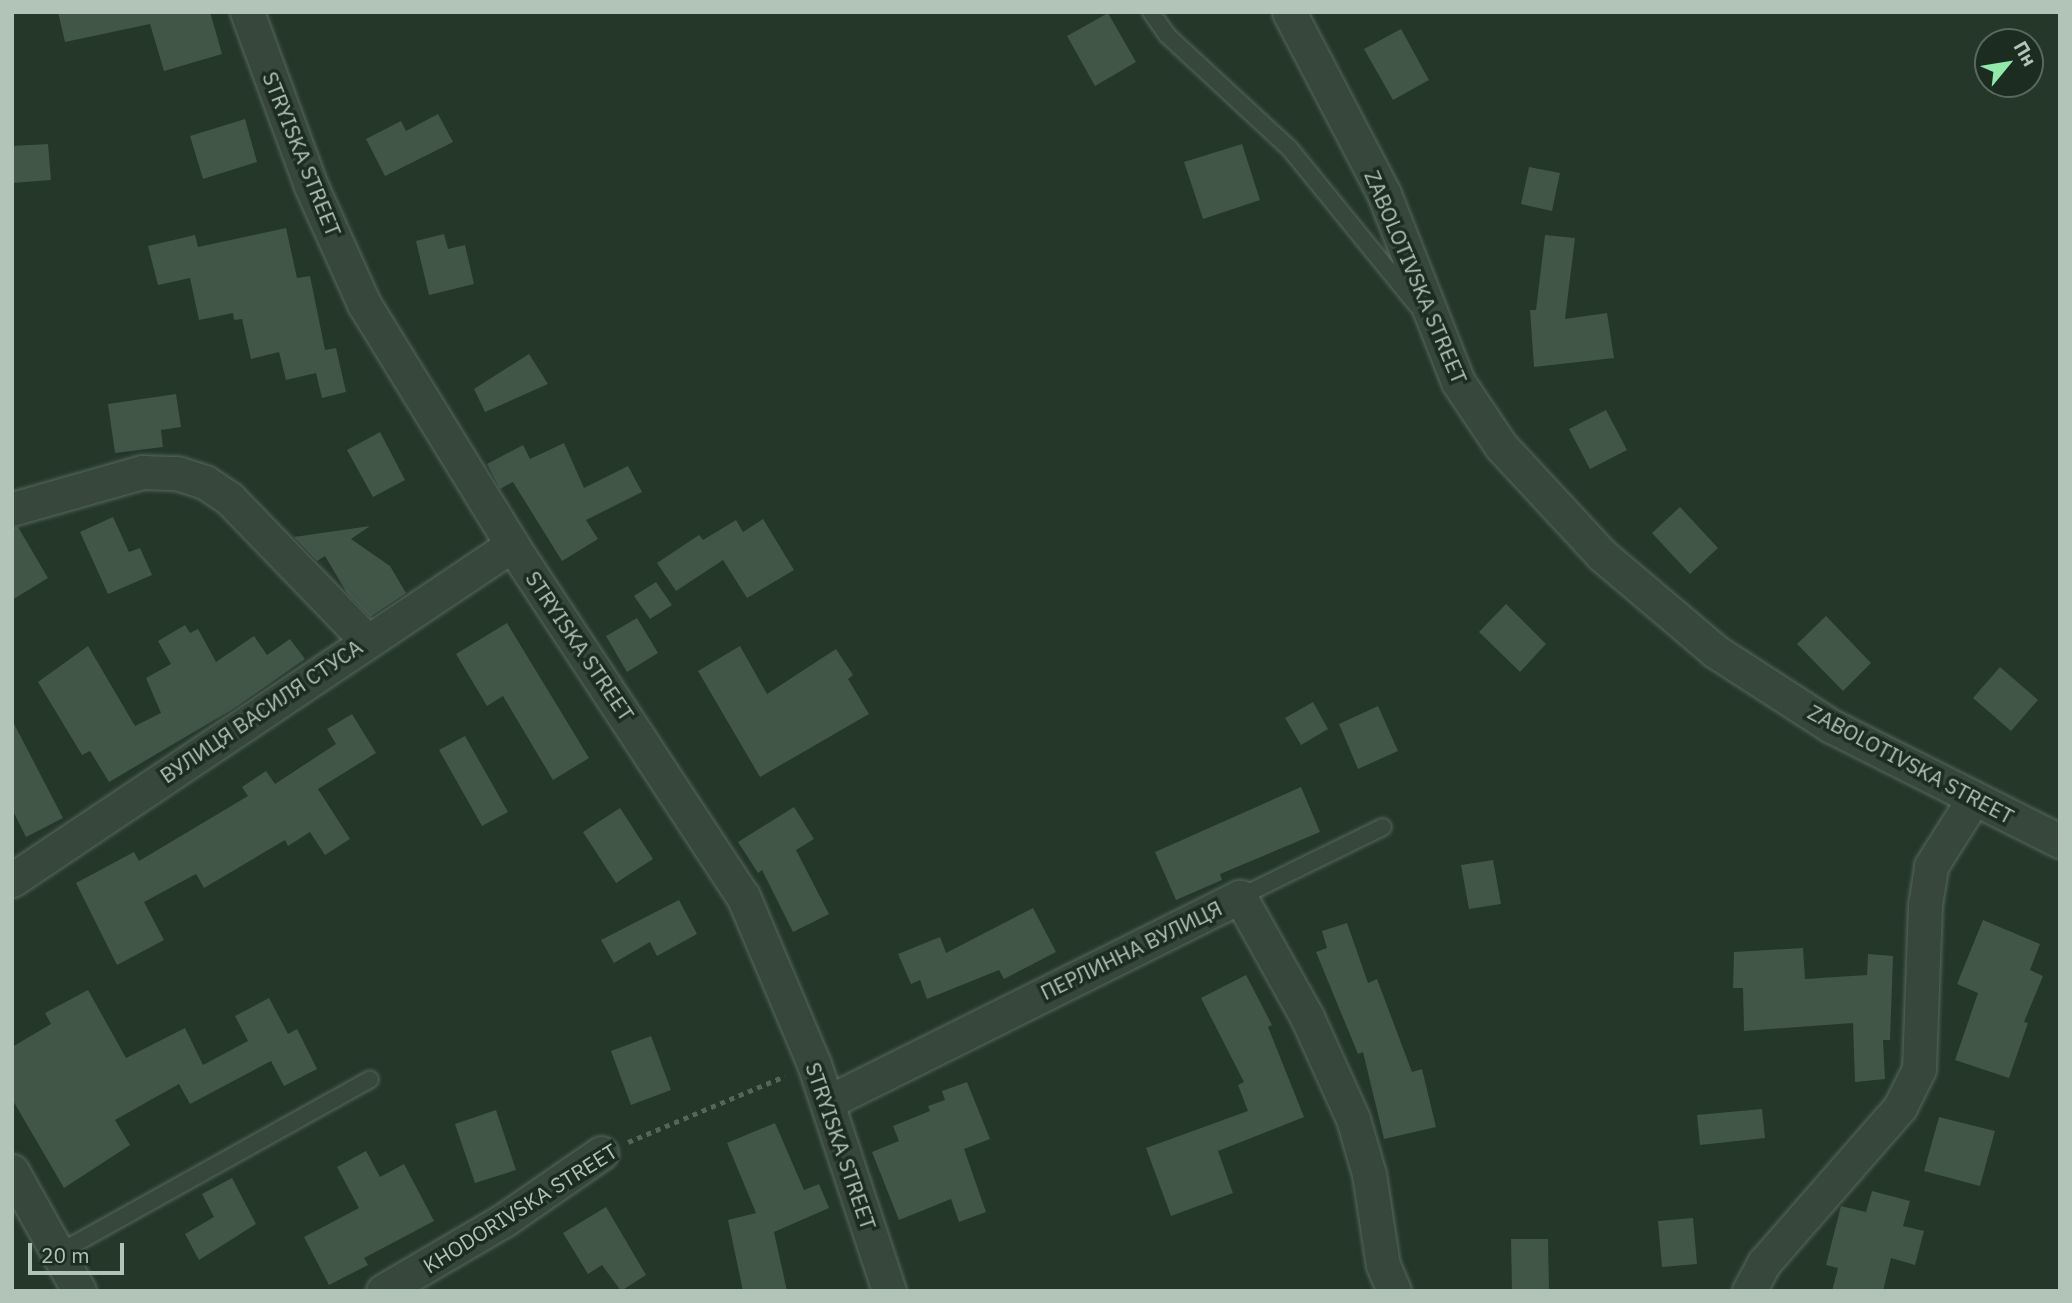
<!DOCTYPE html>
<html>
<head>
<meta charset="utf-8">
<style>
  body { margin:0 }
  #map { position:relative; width:2072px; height:1303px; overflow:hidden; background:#243729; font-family:"IBM Plex Sans",sans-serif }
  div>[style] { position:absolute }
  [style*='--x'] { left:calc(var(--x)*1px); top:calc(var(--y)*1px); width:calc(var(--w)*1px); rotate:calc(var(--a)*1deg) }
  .building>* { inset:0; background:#415646 }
  .path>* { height:4.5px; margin-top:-2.25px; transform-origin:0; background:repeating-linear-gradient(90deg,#576555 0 5px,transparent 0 10px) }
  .roads { filter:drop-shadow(0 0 2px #58685c) drop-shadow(0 0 2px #58685c) }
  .lane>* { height:16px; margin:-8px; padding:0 8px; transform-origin:8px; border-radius:8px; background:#37473b }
  .street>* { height:33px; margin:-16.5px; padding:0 16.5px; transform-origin:16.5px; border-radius:16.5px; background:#37473b }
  span { translate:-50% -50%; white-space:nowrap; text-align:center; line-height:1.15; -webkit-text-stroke:7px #1d2c21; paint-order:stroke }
  .street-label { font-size:21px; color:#b2c3b7 }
  .frame { position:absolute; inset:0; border:14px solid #b2c3b7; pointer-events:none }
  .north { position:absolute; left:1974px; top:28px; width:70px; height:70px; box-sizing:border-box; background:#1d2c21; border:2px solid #59685d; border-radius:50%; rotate:60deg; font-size:19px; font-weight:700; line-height:28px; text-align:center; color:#b2c3b7 }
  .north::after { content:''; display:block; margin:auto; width:24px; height:32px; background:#91eaaa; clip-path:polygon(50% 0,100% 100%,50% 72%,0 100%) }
  .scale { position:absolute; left:28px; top:1243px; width:96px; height:32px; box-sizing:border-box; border:4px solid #b2c3b7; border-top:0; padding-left:9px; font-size:21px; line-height:24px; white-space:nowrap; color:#b2c3b7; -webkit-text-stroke:5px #1d2c21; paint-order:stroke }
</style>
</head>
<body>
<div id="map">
  <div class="building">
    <i style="clip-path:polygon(58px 12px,210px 12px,222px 54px,164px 71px,150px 24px,65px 42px)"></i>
    <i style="clip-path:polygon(1108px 13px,1136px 62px,1095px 86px,1067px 36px)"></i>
    <i style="clip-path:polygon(1401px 29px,1429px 80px,1393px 100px,1364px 49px)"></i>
    <i style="clip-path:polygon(438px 114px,453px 142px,385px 176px,366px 139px,401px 121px,406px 131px)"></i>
    <i style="clip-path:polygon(245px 119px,257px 162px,203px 179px,190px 136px)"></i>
    <i style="clip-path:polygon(48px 144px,51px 180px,12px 183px,12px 146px)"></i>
    <i style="clip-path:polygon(1242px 144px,1260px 200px,1203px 219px,1184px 162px)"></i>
    <i style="clip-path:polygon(1529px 167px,1560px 173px,1552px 211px,1521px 204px)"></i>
    <i style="clip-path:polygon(286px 228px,297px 278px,310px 276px,325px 350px,336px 348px,346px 392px,322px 398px,316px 373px,286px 380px,279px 352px,251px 359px,242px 319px,234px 320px,233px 313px,199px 320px,190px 278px,158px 285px,148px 246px,195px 235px,198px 247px)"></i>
    <i style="clip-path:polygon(444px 234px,448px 249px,465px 245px,474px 284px,429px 295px,416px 241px)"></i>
    <i style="clip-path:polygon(1545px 235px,1575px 238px,1565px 319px,1607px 313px,1614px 358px,1534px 367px,1530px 310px,1536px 310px)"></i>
    <i style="clip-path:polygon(529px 354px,548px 384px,485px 412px,474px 389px)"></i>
    <i style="clip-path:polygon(176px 394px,181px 427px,161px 430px,163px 447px,115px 453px,108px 404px)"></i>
    <i style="clip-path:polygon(1606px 410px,1627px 450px,1590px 469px,1569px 429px)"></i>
    <i style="clip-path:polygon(380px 432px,405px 480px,373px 497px,347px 450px)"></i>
    <i style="clip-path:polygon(564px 443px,584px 488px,628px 466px,642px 492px,586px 520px,598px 539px,562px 561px,513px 482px,500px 489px,487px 464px,523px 445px,530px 459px)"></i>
    <i style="clip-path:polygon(1680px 507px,1718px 548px,1690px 574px,1652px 533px)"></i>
    <i style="clip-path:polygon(113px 517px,129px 552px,140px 548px,152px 575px,108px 594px,80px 532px)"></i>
    <i style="clip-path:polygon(763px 519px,794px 570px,747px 598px,723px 560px,676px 591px,657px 563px,699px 535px,703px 540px,736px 520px,743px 532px)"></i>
    <i style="clip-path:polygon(370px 526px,351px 539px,390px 566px,406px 593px,370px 617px,347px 593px,325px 556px,317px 561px,294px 537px)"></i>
    <i style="clip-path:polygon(18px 527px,48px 578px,12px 600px,12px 528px)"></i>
    <i style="clip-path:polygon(656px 582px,672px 605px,650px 619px,634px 596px)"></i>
    <i style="clip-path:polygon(1506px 604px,1546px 644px,1520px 672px,1479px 632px)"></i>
    <i style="clip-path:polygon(1826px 616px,1871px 663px,1843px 691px,1797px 644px)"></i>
    <i style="clip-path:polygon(637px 618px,658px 653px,627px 672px,606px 636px)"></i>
    <i style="clip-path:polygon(507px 623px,589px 758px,553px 780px,503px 696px,487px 706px,456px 654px)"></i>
    <i style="clip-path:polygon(185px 625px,190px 633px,198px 629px,216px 662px,254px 636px,267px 655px,290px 639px,305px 659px,233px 709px,109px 782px,90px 751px,82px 755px,38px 682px,88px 646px,135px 726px,161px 713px,146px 678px,171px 664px,158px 641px)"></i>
    <i style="clip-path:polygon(740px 646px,767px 694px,836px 649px,853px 675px,848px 679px,869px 714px,760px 777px,698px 671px)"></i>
    <i style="clip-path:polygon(2000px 667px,2038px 700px,2011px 731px,1973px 698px)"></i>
    <i style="clip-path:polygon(1313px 702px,1328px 729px,1301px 745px,1285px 718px)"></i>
    <i style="clip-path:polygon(1378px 706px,1398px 751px,1358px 769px,1339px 724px)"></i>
    <i style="clip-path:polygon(352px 714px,376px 753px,318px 789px,350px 839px,325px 855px,310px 832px,288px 846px,285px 840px,204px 888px,196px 874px,144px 902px,164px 940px,117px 965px,76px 883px,134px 852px,139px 861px,248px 796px,242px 787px,266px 771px,275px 784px,336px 744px,327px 729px)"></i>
    <i style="clip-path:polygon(12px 720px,63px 818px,26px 837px,12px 809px)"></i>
    <i style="clip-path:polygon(465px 736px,508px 812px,482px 826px,439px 750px)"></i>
    <i style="clip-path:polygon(1301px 787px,1320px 832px,1220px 874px,1222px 880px,1176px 900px,1155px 852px)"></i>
    <i style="clip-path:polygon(794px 807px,814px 839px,796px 850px,829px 914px,793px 932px,762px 870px,758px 873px,738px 842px)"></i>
    <i style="clip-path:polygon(620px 808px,653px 859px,616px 883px,583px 832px)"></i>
    <i style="clip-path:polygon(1493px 860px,1501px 904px,1469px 909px,1461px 865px)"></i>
    <i style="clip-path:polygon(679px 900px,697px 934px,657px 956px,650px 942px,614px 963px,601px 940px)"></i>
    <i style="clip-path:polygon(1033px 908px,1056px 952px,1004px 979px,999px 970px,927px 999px,920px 980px,911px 984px,898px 954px,940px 937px,946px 953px)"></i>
    <i style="clip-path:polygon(1983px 920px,2040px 944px,2030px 970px,2043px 976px,2024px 1022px,2028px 1023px,2009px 1078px,1955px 1060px,1978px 993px,1957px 984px)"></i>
    <i style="clip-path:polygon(1347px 923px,1368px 983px,1377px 979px,1412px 1072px,1422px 1069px,1436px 1127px,1384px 1139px,1363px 1052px,1358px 1054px,1316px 952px,1327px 948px,1322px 931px)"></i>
    <i style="clip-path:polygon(1803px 948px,1805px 979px,1867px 975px,1868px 954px,1893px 956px,1890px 1040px,1883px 1040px,1885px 1079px,1855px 1082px,1853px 1023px,1744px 1031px,1743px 988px,1733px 988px,1734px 952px)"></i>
    <i style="clip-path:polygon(1246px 975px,1272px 1025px,1268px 1027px,1304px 1117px,1218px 1151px,1233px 1193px,1171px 1216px,1146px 1148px,1248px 1111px,1238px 1085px,1244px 1082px,1201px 998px)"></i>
    <i style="clip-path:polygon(88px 990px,126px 1058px,185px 1028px,203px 1065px,248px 1041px,235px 1016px,269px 998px,288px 1034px,297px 1029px,317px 1069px,284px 1086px,271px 1061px,190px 1104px,179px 1084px,115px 1120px,130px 1145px,64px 1188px,12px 1099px,12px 1047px,51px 1024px,45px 1013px)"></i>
    <i style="clip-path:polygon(651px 1036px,671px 1090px,631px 1105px,611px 1051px)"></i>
    <i style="clip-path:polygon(967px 1082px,990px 1139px,964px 1149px,986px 1212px,959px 1222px,951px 1199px,899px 1220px,872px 1152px,899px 1141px,893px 1126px,930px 1111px,928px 1106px,945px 1100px,942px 1091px)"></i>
    <i style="clip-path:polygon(1762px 1109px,1765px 1138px,1700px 1145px,1697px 1115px)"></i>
    <i style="clip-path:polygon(496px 1110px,516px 1170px,475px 1183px,455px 1124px)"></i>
    <i style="clip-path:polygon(1939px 1117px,1995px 1131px,1980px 1186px,1924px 1171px)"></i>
    <i style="clip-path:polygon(775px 1123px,804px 1190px,819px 1184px,829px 1208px,774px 1232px,787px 1291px,743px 1291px,728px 1220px,756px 1213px,727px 1143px)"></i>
    <i style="clip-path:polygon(366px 1151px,380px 1177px,404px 1164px,434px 1221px,364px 1258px,368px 1265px,329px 1285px,304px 1237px,359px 1208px,337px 1167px)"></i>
    <i style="clip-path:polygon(232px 1178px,256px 1224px,199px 1260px,185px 1234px,214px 1217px,202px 1194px)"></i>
    <i style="clip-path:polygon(1872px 1191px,1910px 1201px,1903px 1226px,1924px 1231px,1915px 1265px,1891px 1258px,1883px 1291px,1832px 1291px,1838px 1268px,1826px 1265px,1841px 1206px,1866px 1212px)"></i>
    <i style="clip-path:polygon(606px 1207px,646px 1275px,621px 1291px,602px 1265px,588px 1274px,563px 1233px)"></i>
    <i style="clip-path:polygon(1693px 1218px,1697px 1264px,1662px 1267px,1658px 1221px)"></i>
    <i style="clip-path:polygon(1511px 1239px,1548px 1239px,1549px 1291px,1512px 1291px)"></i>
  </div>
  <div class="path">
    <i style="--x:628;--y:1142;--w:170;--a:-22.8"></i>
  </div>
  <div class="roads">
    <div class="lane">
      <i style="--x:1151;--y:12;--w:28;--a:55"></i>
      <i style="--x:1167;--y:35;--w:168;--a:42.8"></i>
      <i style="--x:1290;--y:149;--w:201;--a:50.9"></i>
      <i style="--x:1240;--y:897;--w:159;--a:-26.1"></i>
      <i style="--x:58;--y:1253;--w:357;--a:-29.1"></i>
    </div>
    <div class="street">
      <i style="--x:247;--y:12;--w:185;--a:69.8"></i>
      <i style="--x:311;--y:186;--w:129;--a:65.8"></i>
      <i style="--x:364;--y:304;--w:283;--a:58.4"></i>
      <i style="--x:512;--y:545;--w:420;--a:56.7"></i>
      <i style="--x:743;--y:896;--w:182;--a:67.1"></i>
      <i style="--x:814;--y:1064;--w:239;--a:71.7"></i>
      <i style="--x:1289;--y:12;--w:205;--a:62.4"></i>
      <i style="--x:1384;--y:194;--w:202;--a:68.5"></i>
      <i style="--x:1458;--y:382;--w:77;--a:56.1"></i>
      <i style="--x:1501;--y:446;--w:149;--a:47.2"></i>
      <i style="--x:1602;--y:555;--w:148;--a:40.3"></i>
      <i style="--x:1715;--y:651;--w:138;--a:32.9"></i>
      <i style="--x:1831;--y:726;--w:256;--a:26.7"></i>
      <i style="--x:12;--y:509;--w:135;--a:-15.9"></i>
      <i style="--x:142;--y:472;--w:35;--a:2"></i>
      <i style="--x:177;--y:473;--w:29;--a:18"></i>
      <i style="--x:205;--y:482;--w:30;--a:34"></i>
      <i style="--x:230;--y:499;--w:196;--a:46"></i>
      <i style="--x:12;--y:880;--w:602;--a:-33.82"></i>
      <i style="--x:828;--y:1102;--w:460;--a:-26.5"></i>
      <i style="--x:1240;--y:897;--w:137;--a:60.8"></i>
      <i style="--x:1307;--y:1017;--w:112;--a:65.7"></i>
      <i style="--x:1353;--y:1119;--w:57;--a:73.8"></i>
      <i style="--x:1369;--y:1174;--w:92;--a:81.3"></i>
      <i style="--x:1383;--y:1265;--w:28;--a:67"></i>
      <i style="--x:12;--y:1171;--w:137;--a:60.8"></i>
      <i style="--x:383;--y:1291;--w:140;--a:-30.4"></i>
      <i style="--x:504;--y:1220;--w:118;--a:-34.6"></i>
      <i style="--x:1749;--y:1291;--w:32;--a:-62"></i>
      <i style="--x:1764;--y:1263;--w:207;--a:-48.9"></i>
      <i style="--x:1900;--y:1107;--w:42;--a:-63.4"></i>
      <i style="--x:1919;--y:1069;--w:164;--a:-87.9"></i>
      <i style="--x:1925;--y:905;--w:39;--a:-81"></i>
      <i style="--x:1931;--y:866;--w:80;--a:-57.7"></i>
    </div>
  </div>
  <div class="street-label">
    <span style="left:302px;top:154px;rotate:68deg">STRYISKA STREET</span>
    <span style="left:1416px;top:277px;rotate:67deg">ZABOLOTIVSKA STREET</span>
    <span style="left:580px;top:646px;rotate:56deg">STRYISKA STREET</span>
    <span style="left:261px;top:711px;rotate:-34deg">ВУЛИЦЯ ВАСИЛЯ СТУСА</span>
    <span style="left:1911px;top:764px;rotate:28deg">ZABOLOTIVSKA STREET</span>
    <span style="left:1131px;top:950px;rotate:-26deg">ПЕРЛИННА ВУЛИЦЯ</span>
    <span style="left:841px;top:1146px;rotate:71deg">STRYISKA STREET</span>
    <span style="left:520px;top:1208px;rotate:-32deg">KHODORIVSKA STREET</span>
  </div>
  <div class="frame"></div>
  <div class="north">Пн</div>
  <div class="scale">20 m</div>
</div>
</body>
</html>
